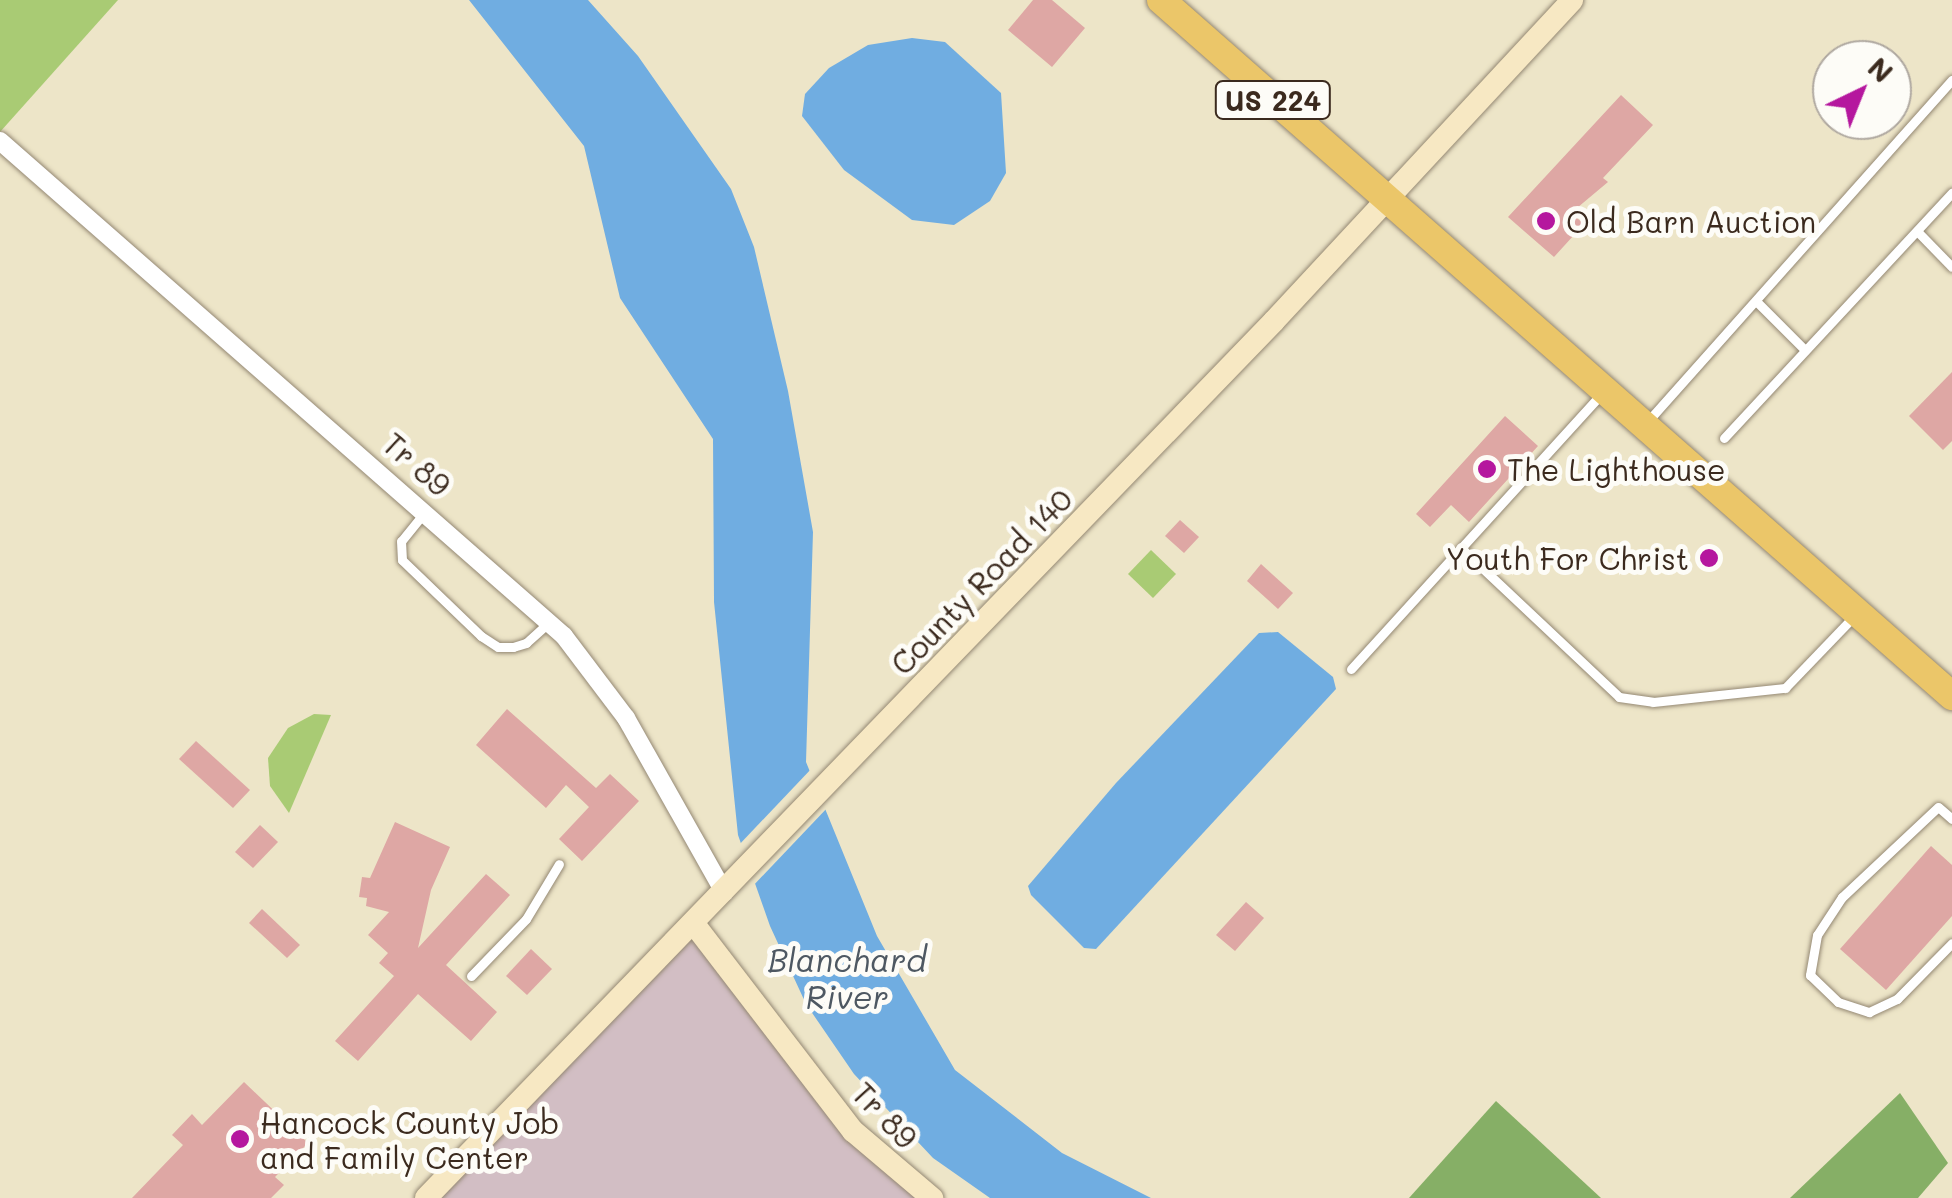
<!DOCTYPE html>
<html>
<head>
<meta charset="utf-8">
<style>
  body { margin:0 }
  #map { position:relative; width:1952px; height:1198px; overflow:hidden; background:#ede5c8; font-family:Mali,sans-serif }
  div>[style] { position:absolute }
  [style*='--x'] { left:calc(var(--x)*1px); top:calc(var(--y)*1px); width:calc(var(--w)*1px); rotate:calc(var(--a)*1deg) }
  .industrial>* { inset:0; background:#d2bec4 }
  .green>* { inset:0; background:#a9cb74 }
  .forest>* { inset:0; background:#86af66 }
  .water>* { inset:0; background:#70ade1 }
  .pier>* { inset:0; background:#ede5c8 }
  .building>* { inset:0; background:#dea7a4 }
  .roads { filter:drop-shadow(0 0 2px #948873) drop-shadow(0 0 2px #948873) }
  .lane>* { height:9px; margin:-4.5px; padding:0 4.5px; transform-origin:4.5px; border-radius:4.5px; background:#fff }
  .street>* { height:18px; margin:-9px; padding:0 9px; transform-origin:9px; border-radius:9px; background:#fff }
  .secondary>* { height:22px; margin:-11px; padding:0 11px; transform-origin:11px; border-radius:11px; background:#f7e8c3 }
  .primary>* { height:28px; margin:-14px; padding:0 14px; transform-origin:14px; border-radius:14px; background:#ebc669 }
  .dots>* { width:28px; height:28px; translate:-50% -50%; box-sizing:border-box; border:5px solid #fdfcf7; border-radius:50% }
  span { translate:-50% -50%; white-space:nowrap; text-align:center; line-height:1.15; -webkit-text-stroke:10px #fdfcf7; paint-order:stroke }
  .shield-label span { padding:2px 8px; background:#fdfcf7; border:2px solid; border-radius:8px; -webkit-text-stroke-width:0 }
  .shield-label { font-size:28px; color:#3b2a1e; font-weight:700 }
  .poi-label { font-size:30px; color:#3b2a1e }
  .left { translate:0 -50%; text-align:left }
  .right { translate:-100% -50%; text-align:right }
  .street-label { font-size:30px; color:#3b2a1e }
  .water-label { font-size:32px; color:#4e5862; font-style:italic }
  .north { position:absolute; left:1812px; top:40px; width:100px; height:100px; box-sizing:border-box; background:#fdfcf7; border:2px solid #afa8a0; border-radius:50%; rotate:43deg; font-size:28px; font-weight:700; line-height:40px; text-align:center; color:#3b2a1e }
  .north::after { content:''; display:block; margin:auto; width:35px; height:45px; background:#b5179e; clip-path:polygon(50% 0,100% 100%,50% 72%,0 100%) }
</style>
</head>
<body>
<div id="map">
  <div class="industrial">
    <i style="clip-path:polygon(694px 924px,797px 1061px,932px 1198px,431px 1198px)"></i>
  </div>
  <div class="green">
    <i style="clip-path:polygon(0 0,118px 0,0 132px)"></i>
    <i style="clip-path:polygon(1151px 550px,1176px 574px,1153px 598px,1128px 574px)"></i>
    <i style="clip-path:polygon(314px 714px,331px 715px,289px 813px,270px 786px,268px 758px,288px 728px)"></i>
  </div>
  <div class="forest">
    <i style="clip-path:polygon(1900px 1093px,1948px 1163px,1918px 1198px,1790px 1198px)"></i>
    <i style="clip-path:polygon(1496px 1101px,1601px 1198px,1409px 1198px)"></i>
  </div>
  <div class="water">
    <i style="clip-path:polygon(469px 0,588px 0,638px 56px,731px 189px,754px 247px,788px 391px,813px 532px,806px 762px,877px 936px,955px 1070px,1062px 1153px,1151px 1198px,990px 1198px,933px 1158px,854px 1074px,806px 1004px,770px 926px,738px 835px,714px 602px,713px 439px,620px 298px,584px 146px)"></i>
    <i style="clip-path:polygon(912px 38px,945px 42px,1001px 93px,1006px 173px,990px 201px,954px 225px,912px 220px,844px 170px,802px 116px,805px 94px,829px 68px,868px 45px)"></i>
    <i style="clip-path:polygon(1278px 632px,1333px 677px,1336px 689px,1096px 949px,1084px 948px,1031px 895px,1028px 886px,1116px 783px,1259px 633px)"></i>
  </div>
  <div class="pier">
    <i style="clip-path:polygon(813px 767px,829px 806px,751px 888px,737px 847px)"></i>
  </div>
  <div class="building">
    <i style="clip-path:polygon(1033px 0,1052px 0,1085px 28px,1052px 67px,1008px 30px)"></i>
    <i style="clip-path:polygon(1621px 95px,1653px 125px,1603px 178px,1608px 182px,1571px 213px,1584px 224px,1554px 257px,1508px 217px)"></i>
    <i style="clip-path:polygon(1952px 372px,1952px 441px,1943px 450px,1909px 416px)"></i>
    <i style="clip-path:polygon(1505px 416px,1538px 446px,1469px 522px,1451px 505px,1430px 527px,1416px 514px)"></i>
    <i style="clip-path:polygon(1180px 520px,1199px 537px,1184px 553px,1165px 536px)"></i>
    <i style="clip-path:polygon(1261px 564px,1293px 593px,1278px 609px,1247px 581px)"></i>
    <i style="clip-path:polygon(507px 709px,596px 788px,610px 774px,639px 801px,582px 861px,559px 839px,589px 807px,566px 785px,546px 808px,476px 745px)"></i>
    <i style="clip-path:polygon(196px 741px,250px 790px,233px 808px,179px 759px)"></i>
    <i style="clip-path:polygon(395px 822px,450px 847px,431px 890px,418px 948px,486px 874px,510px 895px,446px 965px,497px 1012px,471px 1041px,418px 994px,358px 1061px,335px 1041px,394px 976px,379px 963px,388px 953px,368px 935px,389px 912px,366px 906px,367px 898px,359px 897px,362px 877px,370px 878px)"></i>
    <i style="clip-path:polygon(260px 825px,278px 842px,253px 868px,235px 852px)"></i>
    <i style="clip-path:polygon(1931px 846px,1952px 865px,1952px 916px,1886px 990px,1840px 949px)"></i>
    <i style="clip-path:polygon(1246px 902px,1264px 918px,1235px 951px,1216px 935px)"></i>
    <i style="clip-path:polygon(262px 909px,300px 945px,287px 958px,249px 923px)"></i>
    <i style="clip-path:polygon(531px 949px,552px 969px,527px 995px,506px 976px)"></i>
    <i style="clip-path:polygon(244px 1082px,308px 1143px,275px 1177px,284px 1185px,271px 1198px,132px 1198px,183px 1145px,172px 1135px,192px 1114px,202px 1125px)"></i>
  </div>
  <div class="roads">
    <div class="lane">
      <i style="--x:1917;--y:231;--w:50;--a:45.8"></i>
      <i style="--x:1757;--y:302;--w:68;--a:45"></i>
      <i style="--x:1648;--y:421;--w:457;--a:-48.3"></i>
      <i style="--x:1724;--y:438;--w:335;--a:-47.1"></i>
      <i style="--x:424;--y:513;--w:36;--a:129"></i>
      <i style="--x:401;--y:541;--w:19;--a:87"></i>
      <i style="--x:402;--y:560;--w:110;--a:43.9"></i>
      <i style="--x:481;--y:636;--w:20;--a:33"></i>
      <i style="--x:498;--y:647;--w:15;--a:0"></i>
      <i style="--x:513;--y:647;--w:14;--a:-17"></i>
      <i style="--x:526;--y:643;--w:30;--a:-42"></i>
      <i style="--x:1461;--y:548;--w:217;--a:43.3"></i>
      <i style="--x:1619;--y:697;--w:34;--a:8"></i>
      <i style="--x:1653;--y:702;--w:133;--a:-6.1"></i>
      <i style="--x:1785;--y:688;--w:98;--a:-46.2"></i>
      <i style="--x:1351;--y:669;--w:373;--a:-47.7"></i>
      <i style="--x:1952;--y:819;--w:18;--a:-139"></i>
      <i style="--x:1938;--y:807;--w:132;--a:136.8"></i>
      <i style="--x:1842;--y:897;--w:45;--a:123.3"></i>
      <i style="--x:1817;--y:935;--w:41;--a:99.9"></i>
      <i style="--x:1810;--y:975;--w:39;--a:44"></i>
      <i style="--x:1838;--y:1002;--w:33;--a:18"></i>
      <i style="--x:1869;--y:1012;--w:31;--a:-25"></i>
      <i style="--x:1897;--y:999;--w:78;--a:-45.5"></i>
      <i style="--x:471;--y:976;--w:79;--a:-46"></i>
      <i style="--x:526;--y:919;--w:64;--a:-59"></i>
    </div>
    <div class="street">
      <i style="--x:0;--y:141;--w:750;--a:41.27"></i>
      <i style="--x:564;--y:636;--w:103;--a:52.9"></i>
      <i style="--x:626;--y:718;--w:200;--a:60.6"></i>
    </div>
    <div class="secondary">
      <i style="--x:694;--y:924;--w:261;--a:52.5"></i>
      <i style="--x:853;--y:1131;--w:104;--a:40.3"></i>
      <i style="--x:426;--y:1198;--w:1220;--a:-45.96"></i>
      <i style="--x:1274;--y:321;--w:438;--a:-47.1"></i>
    </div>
    <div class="primary">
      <i style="--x:1161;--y:0;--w:1054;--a:41.34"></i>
    </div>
  </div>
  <div class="dots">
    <i style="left:1546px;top:221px;background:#b5179e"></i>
    <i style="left:1487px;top:469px;background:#b5179e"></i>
    <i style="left:1709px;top:558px;background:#b5179e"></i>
    <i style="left:240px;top:1139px;background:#b5179e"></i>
  </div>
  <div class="shield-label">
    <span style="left:1273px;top:100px">US 224</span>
  </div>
  <div class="poi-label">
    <span class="left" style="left:1566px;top:221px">Old Barn Auction</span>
    <span class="left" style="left:1507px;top:469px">The Lighthouse</span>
    <span class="right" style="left:1689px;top:558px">Youth For Christ</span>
    <span class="left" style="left:260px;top:1139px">Hancock County Job<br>and Family Center</span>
  </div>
  <div class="street-label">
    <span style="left:417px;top:464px;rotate:41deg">Tr 89</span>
    <span style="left:981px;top:581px;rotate:-46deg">County Road 140</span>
    <span style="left:885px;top:1115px;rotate:46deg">Tr 89</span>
  </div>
  <div class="water-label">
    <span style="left:847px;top:978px">Blanchard<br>River</span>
  </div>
  <div class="north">N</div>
</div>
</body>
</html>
